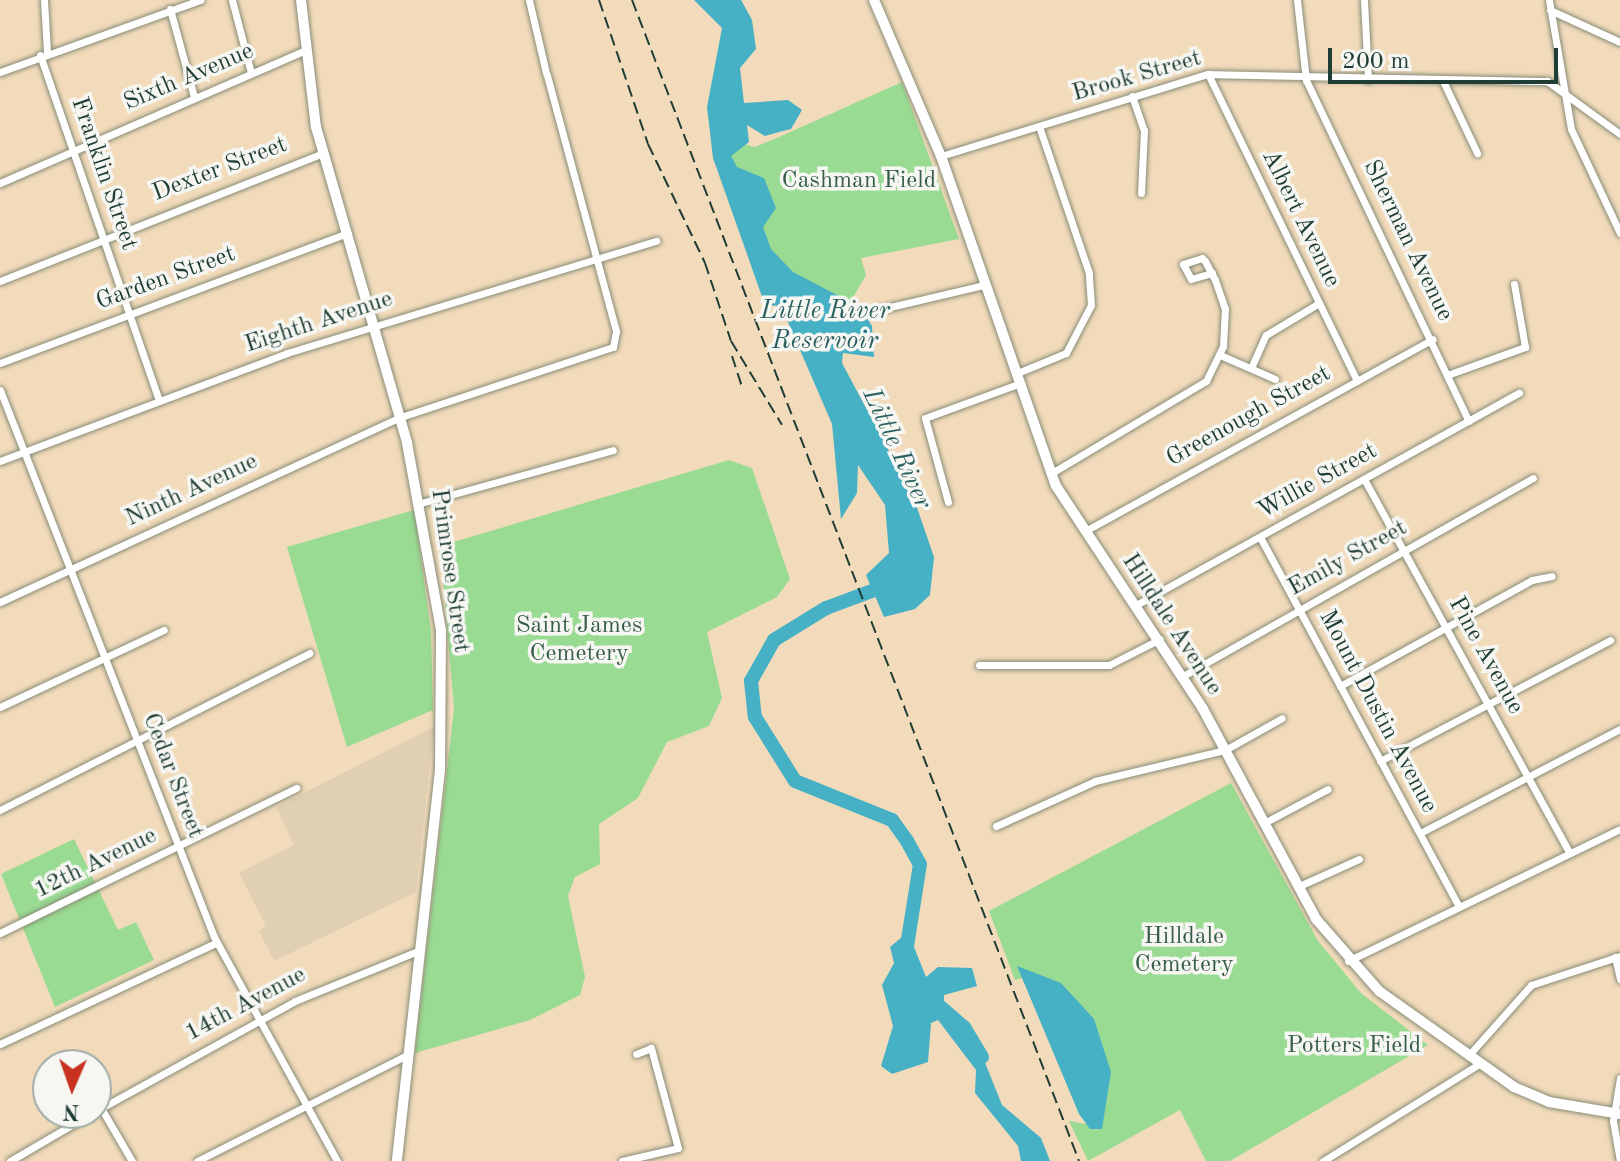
<!DOCTYPE html>
<html>
<head>
<meta charset="utf-8">
<style>
  body { margin:0 }
  #map { position:relative; width:1620px; height:1161px; overflow:hidden; background:#f2dbbb; font-family:"Old Standard TT",serif }
  div>[style] { position:absolute }
  [style*='--x'] { left:calc(var(--x)*1px); top:calc(var(--y)*1px); width:calc(var(--w)*1px); rotate:calc(var(--a)*1deg) }
  .built>* { inset:0; background:#e0cfb2 }
  .green>* { inset:0; background:#99db92 }
  .water>* { inset:0; background:#46b0c5 }
  .river>* { height:14px; margin:-7px; padding:0 7px; transform-origin:7px; border-radius:7px; background:#46b0c5 }
  .roads { filter:drop-shadow(0 0 2px #888c78) drop-shadow(0 0 2px #888c78) }
  .street>* { height:7px; margin:-3.5px; padding:0 3.5px; transform-origin:3.5px; border-radius:3.5px; background:#fff }
  .secondary>* { height:10px; margin:-5px; padding:0 5px; transform-origin:5px; border-radius:5px; background:#fff }
  .rail>* { height:2px; margin-top:-1px; transform-origin:0; background:repeating-linear-gradient(90deg,#1f3d34 0 12px,transparent 0 18px) }
  span { translate:-50% -50%; white-space:nowrap; text-align:center; line-height:1.15; -webkit-text-stroke:7px #f6f6f2; paint-order:stroke }
  .street-label { font-size:24px; color:#1f3d34 }
  .park-label { font-size:24px; color:#375d47 }
  .water-label { font-size:26px; color:#2b6060; font-style:italic }
  .north { position:absolute; left:32px; top:1049px; width:80px; height:80px; box-sizing:border-box; background:#f6f6f2; border:2px solid #a0aca6; border-radius:50%; rotate:182deg; font-size:22px; font-weight:700; line-height:32px; text-align:center; color:#1f3d34 }
  .north::after { content:''; display:block; margin:auto; width:28px; height:36px; background:#c8321e; clip-path:polygon(50% 0,100% 100%,50% 72%,0 100%) }
  .scale { position:absolute; left:1328px; top:48px; width:230px; height:36px; box-sizing:border-box; border:4px solid #1f3d34; border-top:0; padding-left:10px; font-size:24px; line-height:28px; white-space:nowrap; color:#1f3d34; -webkit-text-stroke:6px #f6f6f2; paint-order:stroke }
</style>
</head>
<body>
<div id="map">
  <div class="built">
    <i style="clip-path:polygon(434px 727px,416px 892px,274px 961px,259px 931px,266px 926px,239px 873px,294px 845px,276px 807px)"></i>
  </div>
  <div class="green">
    <i style="clip-path:polygon(902px 82px,959px 239px,861px 258px,866px 275px,848px 306px,821px 297px,770px 254px,728px 151px,733px 141px,755px 147px,779px 137px)"></i>
    <i style="clip-path:polygon(729px 460px,752px 468px,790px 579px,777px 597px,707px 632px,722px 698px,709px 726px,667px 742px,638px 798px,599px 824px,600px 864px,575px 877px,568px 896px,585px 977px,580px 995px,530px 1020px,415px 1053px,454px 708px,440px 546px)"></i>
    <i style="clip-path:polygon(414px 510px,431px 630px,433px 710px,347px 747px,287px 547px)"></i>
    <i style="clip-path:polygon(1231px 783px,1318px 941px,1361px 993px,1428px 1045px,1230px 1161px,1206px 1161px,1180px 1110px,1088px 1161px,1069px 1121px,1097px 1126px,1027px 977px,1015px 980px,989px 911px)"></i>
    <i style="clip-path:polygon(74px 839px,118px 930px,136px 922px,154px 960px,55px 1007px,1px 874px)"></i>
  </div>
  <div class="water">
    <i style="clip-path:polygon(694px 0,741px 0,752px 20px,756px 49px,740px 68px,744px 103px,788px 100px,802px 110px,791px 129px,779px 132px,765px 136px,747px 125px,749px 142px,731px 156px,737px 167px,764px 178px,776px 208px,763px 227px,771px 249px,793px 272px,860px 307px,872px 326px,874px 357px,843px 353px,842px 363px,913px 496px,934px 557px,930px 595px,915px 609px,884px 617px,866px 575px,889px 553px,885px 505px,858px 465px,857px 493px,841px 519px,832px 424px,781px 306px,765px 305px,713px 158px,707px 107px,722px 28px)"></i>
    <i style="clip-path:polygon(908px 932px,926px 977px,938px 967px,972px 968px,977px 986px,944px 995px,944px 1006px,980px 1050px,1002px 1105px,1041px 1138px,1050px 1161px,1021px 1161px,1018px 1146px,975px 1093px,976px 1070px,938px 1020px,931px 1023px,928px 1062px,892px 1074px,881px 1066px,893px 1026px,882px 985px,894px 963px,890px 947px)"></i>
    <i style="clip-path:polygon(1017px 966px,1061px 983px,1094px 1019px,1111px 1072px,1102px 1129px,1090px 1129px,1079px 1114px)"></i>
  </div>
  <div class="river">
    <i style="--x:888;--y:585;--w:66;--a:159.6"></i>
    <i style="--x:826;--y:608;--w:61;--a:148.4"></i>
    <i style="--x:774;--y:640;--w:47;--a:119.3"></i>
    <i style="--x:751;--y:681;--w:36;--a:84"></i>
    <i style="--x:755;--y:717;--w:75;--a:58"></i>
    <i style="--x:795;--y:781;--w:105;--a:21.9"></i>
    <i style="--x:892;--y:820;--w:26;--a:54"></i>
    <i style="--x:907;--y:841;--w:26;--a:61"></i>
    <i style="--x:920;--y:864;--w:89;--a:99"></i>
    <i style="--x:936;--y:1003;--w:37;--a:41"></i>
    <i style="--x:964;--y:1027;--w:35;--a:59"></i>
  </div>
  <div class="roads">
    <div class="street">
      <i style="--x:44;--y:0;--w:52;--a:86.7"></i>
      <i style="--x:232;--y:0;--w:75;--a:75.4"></i>
      <i style="--x:529;--y:0;--w:75;--a:76.9"></i>
      <i style="--x:1297;--y:0;--w:81;--a:83.6"></i>
      <i style="--x:1306;--y:80;--w:378;--a:64.5"></i>
      <i style="--x:1364;--y:0;--w:80;--a:87.1"></i>
      <i style="--x:1549;--y:0;--w:131;--a:80.3"></i>
      <i style="--x:1571;--y:129;--w:115;--a:64.8"></i>
      <i style="--x:170;--y:9;--w:91;--a:74.7"></i>
      <i style="--x:1550;--y:10;--w:77;--a:24.6"></i>
      <i style="--x:40;--y:55;--w:363;--a:71"></i>
      <i style="--x:0;--y:72;--w:213;--a:-19.8"></i>
      <i style="--x:1208;--y:74;--w:341;--a:64.1"></i>
      <i style="--x:1443;--y:81;--w:80;--a:64.7"></i>
      <i style="--x:1132;--y:96;--w:36;--a:71"></i>
      <i style="--x:1144;--y:130;--w:63;--a:92.7"></i>
      <i style="--x:941;--y:156;--w:279;--a:-17.1"></i>
      <i style="--x:1208;--y:74;--w:339;--a:1.2"></i>
      <i style="--x:1547;--y:81;--w:90;--a:36"></i>
      <i style="--x:0;--y:183;--w:334;--a:-23.5"></i>
      <i style="--x:0;--y:281;--w:347;--a:-21.6"></i>
      <i style="--x:877;--y:310;--w:110;--a:-13.2"></i>
      <i style="--x:1220;--y:355;--w:60;--a:23.6"></i>
      <i style="--x:0;--y:363;--w:371;--a:-20.5"></i>
      <i style="--x:1251;--y:368;--w:36;--a:-66"></i>
      <i style="--x:1266;--y:335;--w:62;--a:-31.1"></i>
      <i style="--x:1015;--y:374;--w:55;--a:-22.4"></i>
      <i style="--x:1066;--y:353;--w:54;--a:-62.5"></i>
      <i style="--x:1091;--y:305;--w:32;--a:-94"></i>
      <i style="--x:1089;--y:273;--w:155;--a:-108.8"></i>
      <i style="--x:1450;--y:374;--w:80;--a:-19.8"></i>
      <i style="--x:1525;--y:347;--w:64;--a:-99.9"></i>
      <i style="--x:0;--y:390;--w:587;--a:68.63"></i>
      <i style="--x:214;--y:937;--w:256;--a:61.2"></i>
      <i style="--x:0;--y:461;--w:307;--a:-20.6"></i>
      <i style="--x:287;--y:353;--w:386;--a:-16.9"></i>
      <i style="--x:1050;--y:474;--w:182;--a:-30.8"></i>
      <i style="--x:1206;--y:381;--w:39;--a:-64"></i>
      <i style="--x:1223;--y:346;--w:37;--a:-87"></i>
      <i style="--x:1225;--y:309;--w:31;--a:-109"></i>
      <i style="--x:1215;--y:280;--w:21;--a:-118"></i>
      <i style="--x:1205;--y:261;--w:4;--a:-135"></i>
      <i style="--x:1202;--y:258;--w:20;--a:162"></i>
      <i style="--x:1183;--y:264;--w:17;--a:62"></i>
      <i style="--x:1191;--y:279;--w:22;--a:-16"></i>
      <i style="--x:1364;--y:479;--w:427;--a:61.2"></i>
      <i style="--x:948;--y:502;--w:87;--a:-105.3"></i>
      <i style="--x:925;--y:418;--w:99;--a:-20.1"></i>
      <i style="--x:421;--y:503;--w:199;--a:-15.4"></i>
      <i style="--x:1085;--y:531;--w:397;--a:-28.9"></i>
      <i style="--x:1260;--y:537;--w:420;--a:61.7"></i>
      <i style="--x:0;--y:602;--w:442;--a:-24.8"></i>
      <i style="--x:401;--y:417;--w:223;--a:-18.3"></i>
      <i style="--x:613;--y:347;--w:16;--a:-79"></i>
      <i style="--x:616;--y:331;--w:265;--a:-105.1"></i>
      <i style="--x:1136;--y:605;--w:438;--a:-29"></i>
      <i style="--x:979;--y:665;--w:130;--a:0"></i>
      <i style="--x:1109;--y:665;--w:57;--a:-27"></i>
      <i style="--x:1183;--y:676;--w:402;--a:-29.5"></i>
      <i style="--x:1340;--y:686;--w:219;--a:-28.9"></i>
      <i style="--x:1532;--y:580;--w:20;--a:-11"></i>
      <i style="--x:0;--y:707;--w:181;--a:-25.2"></i>
      <i style="--x:1380;--y:761;--w:260;--a:-27.7"></i>
      <i style="--x:0;--y:810;--w:347;--a:-26.9"></i>
      <i style="--x:1264;--y:823;--w:72;--a:-28"></i>
      <i style="--x:996;--y:826;--w:109;--a:-24.4"></i>
      <i style="--x:1095;--y:781;--w:134;--a:-13.4"></i>
      <i style="--x:1225;--y:750;--w:65;--a:-29.3"></i>
      <i style="--x:1420;--y:833;--w:225;--a:-27.5"></i>
      <i style="--x:1297;--y:887;--w:68;--a:-24.3"></i>
      <i style="--x:0;--y:933;--w:330;--a:-26.1"></i>
      <i style="--x:1615;--y:957;--w:23;--a:77"></i>
      <i style="--x:1348;--y:961;--w:302;--a:-25.9"></i>
      <i style="--x:0;--y:1044;--w:238;--a:-25.1"></i>
      <i style="--x:1468;--y:1056;--w:95;--a:-48.4"></i>
      <i style="--x:1531;--y:985;--w:94;--a:-18"></i>
      <i style="--x:1620;--y:1078;--w:44;--a:99.2"></i>
      <i style="--x:1613;--y:1121;--w:41;--a:80.1"></i>
      <i style="--x:101;--y:1108;--w:61;--a:59.7"></i>
      <i style="--x:96;--y:1111;--w:227;--a:-28.9"></i>
      <i style="--x:295;--y:1001;--w:135;--a:-22.2"></i>
      <i style="--x:10;--y:1161;--w:95;--a:-30.3"></i>
      <i style="--x:197;--y:1161;--w:235;--a:-26.8"></i>
      <i style="--x:622;--y:1161;--w:57;--a:-13.1"></i>
      <i style="--x:678;--y:1148;--w:104;--a:-105.1"></i>
      <i style="--x:651;--y:1048;--w:16;--a:158"></i>
      <i style="--x:1323;--y:1161;--w:184;--a:-31.9"></i>
    </div>
    <div class="secondary">
      <i style="--x:301;--y:0;--w:128;--a:83.3"></i>
      <i style="--x:316;--y:127;--w:329;--a:73.9"></i>
      <i style="--x:407;--y:443;--w:191;--a:79.7"></i>
      <i style="--x:441;--y:631;--w:139;--a:90.4"></i>
      <i style="--x:440;--y:770;--w:393;--a:96.3"></i>
      <i style="--x:874;--y:0;--w:170;--a:66.8"></i>
      <i style="--x:941;--y:156;--w:349;--a:70.8"></i>
      <i style="--x:1056;--y:486;--w:267;--a:56.6"></i>
      <i style="--x:1203;--y:709;--w:238;--a:61.7"></i>
      <i style="--x:1316;--y:919;--w:96;--a:48.8"></i>
      <i style="--x:1379;--y:991;--w:166;--a:35.4"></i>
      <i style="--x:1514;--y:1087;--w:38;--a:23"></i>
      <i style="--x:1549;--y:1102;--w:72;--a:9.6"></i>
    </div>
  </div>
  <div class="rail">
    <i style="--x:599;--y:0;--w:152;--a:71.2"></i>
    <i style="--x:648;--y:144;--w:132;--a:64.4"></i>
    <i style="--x:705;--y:263;--w:82;--a:71.6"></i>
    <i style="--x:731;--y:341;--w:98;--a:58.7"></i>
    <i style="--x:632;--y:0;--w:1244;--a:68.94"></i>
    <i style="--x:732;--y:356;--w:32;--a:72"></i>
  </div>
  <div class="street-label">
    <span style="left:1137px;top:77px;rotate:-16deg">Brook Street</span>
    <span style="left:189px;top:78px;rotate:-23deg">Sixth Avenue</span>
    <span style="left:220px;top:170px;rotate:-21deg">Dexter Street</span>
    <span style="left:103px;top:174px;rotate:71deg">Franklin Street</span>
    <span style="left:1300px;top:219px;rotate:64deg">Albert Avenue</span>
    <span style="left:1407px;top:241px;rotate:64deg">Sherman Avenue</span>
    <span style="left:166px;top:279px;rotate:-20deg">Garden Street</span>
    <span style="left:319px;top:323px;rotate:-18deg">Eighth Avenue</span>
    <span style="left:1249px;top:417px;rotate:-29deg">Greenough Street</span>
    <span style="left:1318px;top:482px;rotate:-29deg">Willie Street</span>
    <span style="left:192px;top:491px;rotate:-25deg">Ninth Avenue</span>
    <span style="left:1348px;top:559px;rotate:-29deg">Emily Street</span>
    <span style="left:449px;top:571px;rotate:82deg">Primrose Street</span>
    <span style="left:1171px;top:625px;rotate:57deg">Hilldale Avenue</span>
    <span style="left:1485px;top:656px;rotate:61deg">Pine Avenue</span>
    <span style="left:1377px;top:712px;rotate:62deg">Mount Dustin Avenue</span>
    <span style="left:172px;top:776px;rotate:69deg">Cedar Street</span>
    <span style="left:96px;top:864px;rotate:-26deg">12th Avenue</span>
    <span style="left:246px;top:1005px;rotate:-28deg">14th Avenue</span>
  </div>
  <div class="park-label">
    <span style="left:859px;top:182px">Cashman Field</span>
    <span style="left:579px;top:641px">Saint James<br>Cemetery</span>
    <span style="left:1184px;top:952px">Hilldale<br>Cemetery</span>
    <span style="left:1354px;top:1047px">Potters Field</span>
  </div>
  <div class="water-label">
    <span style="left:825px;top:327px">Little River<br>Reservoir</span>
    <span style="left:896px;top:449px;rotate:65deg">Little River</span>
  </div>
  <div class="north">N</div>
  <div class="scale">200 m</div>
</div>
</body>
</html>
